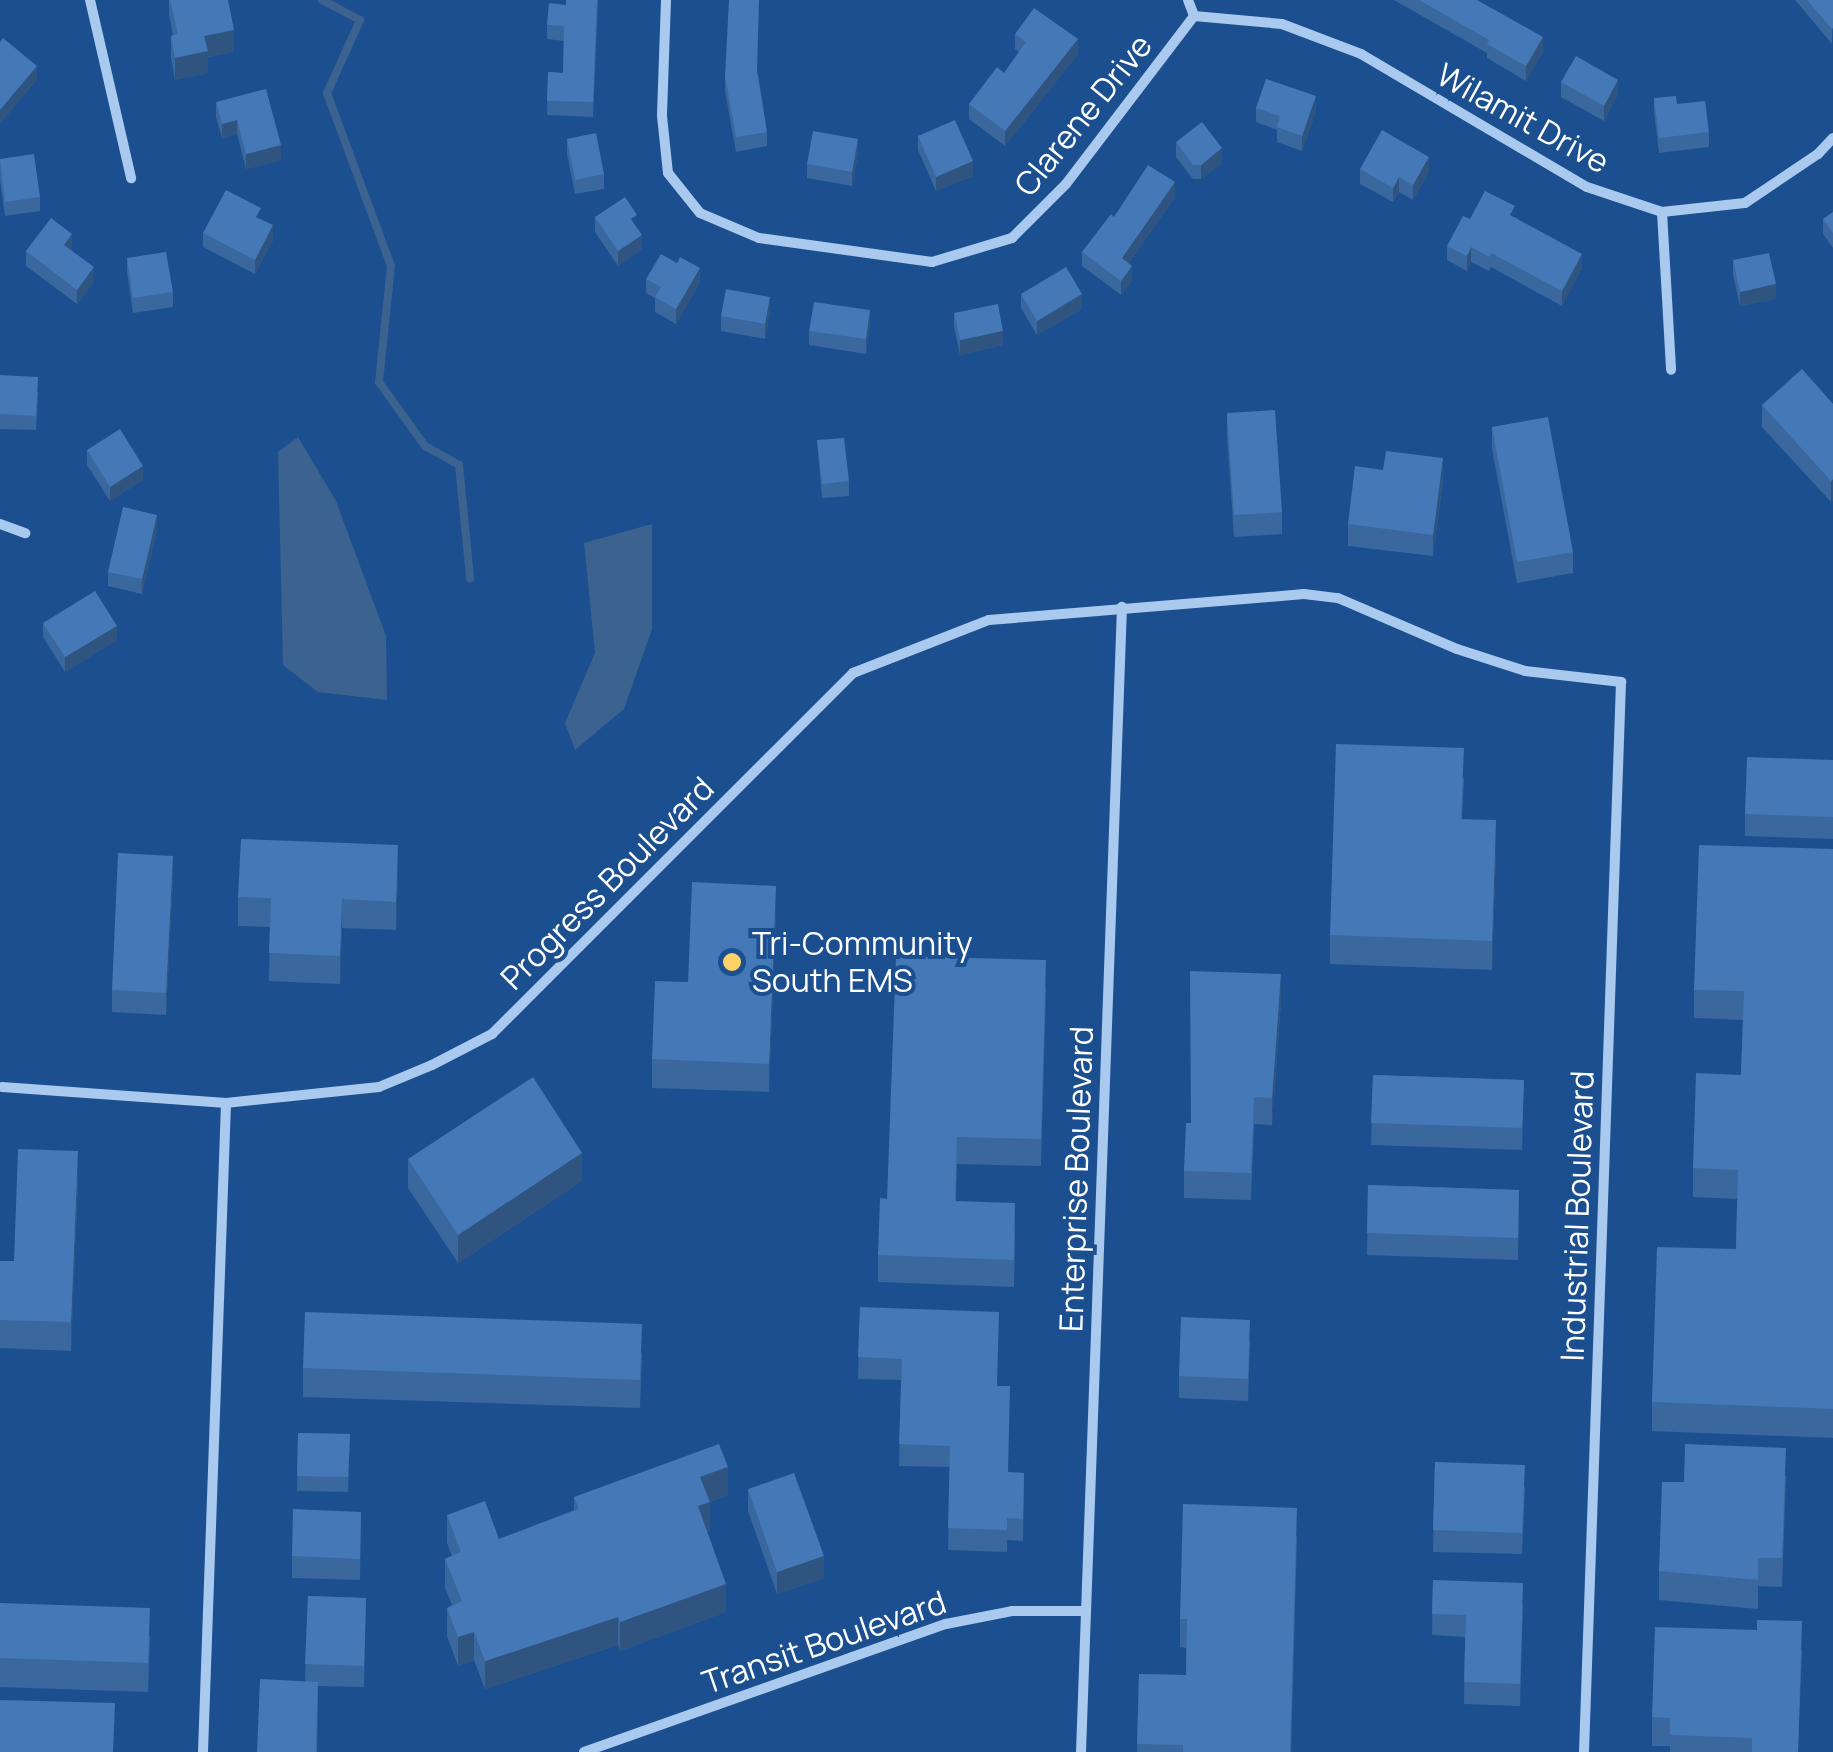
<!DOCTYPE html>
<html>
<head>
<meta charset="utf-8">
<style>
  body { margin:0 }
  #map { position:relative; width:1833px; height:1752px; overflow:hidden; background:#1b4f8f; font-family:Manrope,sans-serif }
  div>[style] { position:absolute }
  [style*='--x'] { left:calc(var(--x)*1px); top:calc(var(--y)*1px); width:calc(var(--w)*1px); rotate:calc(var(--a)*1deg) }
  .water>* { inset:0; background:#3c6290 }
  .stream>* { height:8px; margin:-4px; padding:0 4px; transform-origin:4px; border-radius:4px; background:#3c6290 }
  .street>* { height:10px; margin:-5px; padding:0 5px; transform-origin:5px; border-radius:5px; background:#a9c9ee }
  .wall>* { inset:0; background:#3a679d }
  .shaded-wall>* { inset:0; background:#305480 }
  .building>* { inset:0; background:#4478b7 }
  .dots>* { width:28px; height:28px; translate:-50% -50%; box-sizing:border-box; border:5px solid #1b4f8f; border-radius:50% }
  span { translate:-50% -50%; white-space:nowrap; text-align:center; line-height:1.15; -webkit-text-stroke:8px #1b4f8f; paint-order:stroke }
  .street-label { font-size:32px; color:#fff }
  .poi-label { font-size:32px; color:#fff }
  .left { translate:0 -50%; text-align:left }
</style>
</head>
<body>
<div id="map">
  <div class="water">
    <i style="clip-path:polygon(298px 437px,336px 501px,386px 636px,387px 700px,318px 692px,283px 665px,278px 452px)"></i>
    <i style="clip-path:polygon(652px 524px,652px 629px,624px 709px,575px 750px,565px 723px,595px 653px,584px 543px)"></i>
  </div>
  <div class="stream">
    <i style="--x:322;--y:0;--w:43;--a:27.8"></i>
    <i style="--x:360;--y:20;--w:80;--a:114.3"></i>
    <i style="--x:327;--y:93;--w:184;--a:69.7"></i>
    <i style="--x:391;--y:266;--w:117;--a:95.9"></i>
    <i style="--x:379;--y:382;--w:79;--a:54.3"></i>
    <i style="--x:425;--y:446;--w:39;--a:29"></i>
    <i style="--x:459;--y:465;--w:114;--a:84.4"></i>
  </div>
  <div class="street">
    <i style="--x:90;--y:0;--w:183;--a:77"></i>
    <i style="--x:666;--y:0;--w:116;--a:92"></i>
    <i style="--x:662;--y:116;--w:57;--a:84"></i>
    <i style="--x:668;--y:173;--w:51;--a:51.3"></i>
    <i style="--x:700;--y:213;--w:64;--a:23"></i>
    <i style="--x:759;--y:238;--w:175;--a:7.9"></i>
    <i style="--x:932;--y:262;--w:84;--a:-16.7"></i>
    <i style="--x:1012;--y:238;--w:76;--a:-45"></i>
    <i style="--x:1066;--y:184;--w:211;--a:-52.7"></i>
    <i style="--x:1188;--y:0;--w:17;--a:69"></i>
    <i style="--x:1194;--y:16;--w:88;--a:5.2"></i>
    <i style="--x:1282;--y:24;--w:85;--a:20.8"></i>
    <i style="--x:1361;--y:54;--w:262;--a:30.5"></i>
    <i style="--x:1587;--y:187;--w:79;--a:18.4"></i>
    <i style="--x:1662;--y:212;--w:83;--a:-6.2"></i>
    <i style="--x:1745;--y:203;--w:88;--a:-33.9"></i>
    <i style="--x:1818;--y:154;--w:22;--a:-47"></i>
    <i style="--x:1662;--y:212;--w:158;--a:86.7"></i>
    <i style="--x:0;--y:524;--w:27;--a:20"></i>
    <i style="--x:2;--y:1087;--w:225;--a:4.1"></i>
    <i style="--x:226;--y:1103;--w:154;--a:-6"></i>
    <i style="--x:379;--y:1087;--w:57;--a:-22.5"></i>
    <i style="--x:432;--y:1065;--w:68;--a:-27.3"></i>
    <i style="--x:492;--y:1034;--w:511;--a:-45"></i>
    <i style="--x:853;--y:673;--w:146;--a:-21.3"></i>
    <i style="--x:989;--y:620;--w:316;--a:-4.7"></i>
    <i style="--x:1304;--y:594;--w:34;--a:7"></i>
    <i style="--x:1338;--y:598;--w:129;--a:23.2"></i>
    <i style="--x:1457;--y:649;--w:71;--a:17.9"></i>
    <i style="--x:1525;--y:671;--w:97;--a:6.5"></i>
    <i style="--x:1621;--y:682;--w:1071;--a:91.98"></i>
    <i style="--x:203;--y:1752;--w:649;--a:-87.97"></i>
    <i style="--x:584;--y:1752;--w:384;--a:-19.5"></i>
    <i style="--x:946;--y:1624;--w:67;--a:-11.1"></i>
    <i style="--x:1012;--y:1611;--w:74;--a:0"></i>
    <i style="--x:1081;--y:1752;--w:1146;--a:-87.95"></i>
  </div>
  <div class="wall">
    <i style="clip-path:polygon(169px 0,210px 0,234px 52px,208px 57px,208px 73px,175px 80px,171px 58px,171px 36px,173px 35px,169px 15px)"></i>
    <i style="clip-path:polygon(598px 0,593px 117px,547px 115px,548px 72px,563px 73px,564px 41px,547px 39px,547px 25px,566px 5px)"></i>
    <i style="clip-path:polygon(1394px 0,1477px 0,1543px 52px,1526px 81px,1487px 58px,1487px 53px)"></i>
    <i style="clip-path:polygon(1795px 0,1833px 0,1832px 44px)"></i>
    <i style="clip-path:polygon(1015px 34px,1078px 54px,1005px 146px,969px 119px,969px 104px,1004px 73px,1019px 52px,1015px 49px)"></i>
    <i style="clip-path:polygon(758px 74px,767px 132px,767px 146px,736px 152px,725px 91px,725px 76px)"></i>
    <i style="clip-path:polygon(1561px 82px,1618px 94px,1604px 121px,1561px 97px)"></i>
    <i style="clip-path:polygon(1654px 98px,1677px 104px,1709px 132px,1709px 147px,1659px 153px,1654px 112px)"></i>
    <i style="clip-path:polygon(216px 102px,281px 160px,246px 169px,237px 134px,222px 138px,216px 117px)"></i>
    <i style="clip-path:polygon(1256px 108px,1316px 111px,1302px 151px,1277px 142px,1277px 130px,1256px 122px)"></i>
    <i style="clip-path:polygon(918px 136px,973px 176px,936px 191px,918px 150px)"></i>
    <i style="clip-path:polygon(567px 139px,604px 174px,604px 189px,575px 194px,567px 154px)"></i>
    <i style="clip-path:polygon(1176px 142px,1222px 163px,1201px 179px,1193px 179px,1176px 157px)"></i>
    <i style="clip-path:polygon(858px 153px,852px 186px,807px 178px,807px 164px)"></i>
    <i style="clip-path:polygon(0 159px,40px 197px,40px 211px,5px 216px,0 181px)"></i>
    <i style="clip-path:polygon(1360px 169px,1429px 172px,1413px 200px,1399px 192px,1393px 202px,1360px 184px)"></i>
    <i style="clip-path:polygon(1175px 197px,1129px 263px,1132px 281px,1121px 295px,1082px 266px,1082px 252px,1114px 217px)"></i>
    <i style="clip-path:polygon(1833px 212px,1833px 248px,1823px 234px,1823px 219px)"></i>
    <i style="clip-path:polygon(595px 217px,637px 228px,642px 249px,618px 266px,595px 232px)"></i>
    <i style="clip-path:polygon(1515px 217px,1582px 268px,1562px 306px,1491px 267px,1489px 271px,1471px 262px,1467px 271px,1447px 260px,1447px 246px,1470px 219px)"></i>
    <i style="clip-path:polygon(261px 219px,273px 240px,255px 274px,203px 247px,203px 233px)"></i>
    <i style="clip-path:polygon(72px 249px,71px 250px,94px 282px,77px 304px,26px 266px,26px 251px)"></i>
    <i style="clip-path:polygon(127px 258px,173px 292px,173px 307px,133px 313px,127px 272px)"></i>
    <i style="clip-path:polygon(1733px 260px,1776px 299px,1740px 306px,1733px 275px)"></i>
    <i style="clip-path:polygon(677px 263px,700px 282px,676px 324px,655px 312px,655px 298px,646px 293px,646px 279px)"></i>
    <i style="clip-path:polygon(1021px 294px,1082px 309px,1037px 335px,1021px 308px)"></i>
    <i style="clip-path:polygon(770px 312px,765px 339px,721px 331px,721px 316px)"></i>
    <i style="clip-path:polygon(954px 313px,1003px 345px,960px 355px,954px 327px)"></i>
    <i style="clip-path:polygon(870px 325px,866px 354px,809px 345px,809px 331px)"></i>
    <i style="clip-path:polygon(0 375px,38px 392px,36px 430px,0 429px)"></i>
    <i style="clip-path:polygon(1833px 404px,1833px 500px,1831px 502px,1762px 427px,1762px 405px)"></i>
    <i style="clip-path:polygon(1227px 413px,1282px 512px,1282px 534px,1234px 537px,1227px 435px)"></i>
    <i style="clip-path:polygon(1492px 427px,1573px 552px,1573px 573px,1517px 583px,1492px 449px)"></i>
    <i style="clip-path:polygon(817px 440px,849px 481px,849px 496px,822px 498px)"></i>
    <i style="clip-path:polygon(87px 450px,143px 480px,110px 501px,87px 465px)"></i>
    <i style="clip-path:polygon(1443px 480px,1433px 556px,1348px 546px,1348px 524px)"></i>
    <i style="clip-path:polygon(157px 530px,142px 594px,108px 586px,108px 572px)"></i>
    <i style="clip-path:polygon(43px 623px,117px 640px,65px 672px,43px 637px)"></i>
    <i style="clip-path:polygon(1833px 760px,1833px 839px,1745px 836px,1745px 814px)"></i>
    <i style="clip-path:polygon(1464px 777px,1462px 819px,1496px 849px,1492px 970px,1330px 964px,1330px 935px)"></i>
    <i style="clip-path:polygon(1833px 849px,1833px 1438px,1652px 1431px,1652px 1402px,1736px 1249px,1737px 1199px,1693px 1197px,1693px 1168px,1741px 1075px,1743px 1020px,1694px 1018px,1694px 990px)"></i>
    <i style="clip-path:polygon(398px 874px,396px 930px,342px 928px,340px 984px,269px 981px,270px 927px,238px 926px,238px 897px)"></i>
    <i style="clip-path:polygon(173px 878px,166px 1015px,112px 1012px,112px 990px)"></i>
    <i style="clip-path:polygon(776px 914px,769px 1092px,652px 1088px,652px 1059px,688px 982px)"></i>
    <i style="clip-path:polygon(1046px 987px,1041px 1166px,957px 1164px,956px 1201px,1015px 1230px,1014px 1287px,878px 1282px,878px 1255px,887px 1199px)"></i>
    <i style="clip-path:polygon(1281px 1001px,1272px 1125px,1254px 1124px,1251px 1200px,1184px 1198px,1184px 1171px,1191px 1123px)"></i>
    <i style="clip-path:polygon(1373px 1075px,1524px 1080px,1522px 1150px,1371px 1145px)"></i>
    <i style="clip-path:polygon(408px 1159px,582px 1181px,458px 1263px,408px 1188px)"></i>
    <i style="clip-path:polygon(78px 1180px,71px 1351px,0 1348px,0 1261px,14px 1261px)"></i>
    <i style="clip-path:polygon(1368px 1185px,1519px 1190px,1518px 1260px,1367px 1255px)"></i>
    <i style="clip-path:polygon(860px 1307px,998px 1386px,1008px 1472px,1024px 1473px,1023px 1541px,1007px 1540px,1007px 1552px,948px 1550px,950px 1467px,899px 1466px,901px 1380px,858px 1379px)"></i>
    <i style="clip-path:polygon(1250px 1341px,1248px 1401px,1179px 1398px,1179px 1376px)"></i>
    <i style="clip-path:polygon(642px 1353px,640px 1408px,303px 1397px,303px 1368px)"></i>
    <i style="clip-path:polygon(298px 1433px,350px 1434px,348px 1492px,297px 1491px)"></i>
    <i style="clip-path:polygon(1435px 1462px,1525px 1487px,1522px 1554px,1433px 1552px)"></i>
    <i style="clip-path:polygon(1786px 1476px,1782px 1587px,1758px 1586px,1758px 1609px,1659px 1600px,1659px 1571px,1684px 1482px)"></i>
    <i style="clip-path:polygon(748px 1489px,824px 1578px,777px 1594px,748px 1511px)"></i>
    <i style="clip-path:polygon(728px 1495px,710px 1502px,710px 1530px,707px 1532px,726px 1612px,620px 1651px,618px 1645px,485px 1689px,474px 1660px,458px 1666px,447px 1636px,447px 1608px,452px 1605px,445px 1588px,445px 1559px,452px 1556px,447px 1543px,447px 1515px,499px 1539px,574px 1510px,574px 1497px)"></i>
    <i style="clip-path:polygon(361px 1512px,360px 1580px,292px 1578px,292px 1556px)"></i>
    <i style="clip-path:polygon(1297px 1536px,1291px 1752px,1137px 1752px,1139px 1674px,1186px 1675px,1186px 1648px,1180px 1647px,1180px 1619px)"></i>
    <i style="clip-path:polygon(1433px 1580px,1523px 1605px,1520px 1706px,1464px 1704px,1465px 1637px,1432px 1635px)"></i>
    <i style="clip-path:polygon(308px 1596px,366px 1598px,364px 1687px,318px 1686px,317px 1752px,257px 1752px,305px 1681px)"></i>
    <i style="clip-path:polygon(0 1603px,150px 1636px,148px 1692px,0 1687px)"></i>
    <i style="clip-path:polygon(1802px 1650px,1798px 1752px,1670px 1752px,1670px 1746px,1652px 1746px,1652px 1717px)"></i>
  </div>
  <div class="shaded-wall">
    <i style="clip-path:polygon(234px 30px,234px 52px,208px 57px,208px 73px,175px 80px,175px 58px,204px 36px)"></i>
    <i style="clip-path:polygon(1543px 37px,1543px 52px,1526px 81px,1526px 66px)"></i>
    <i style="clip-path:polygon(1078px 39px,1078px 54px,1005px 146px,1005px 131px)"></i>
    <i style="clip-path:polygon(37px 66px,37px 80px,0 124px,0 110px)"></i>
    <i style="clip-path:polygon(1618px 80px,1618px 94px,1604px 121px,1604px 106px)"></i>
    <i style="clip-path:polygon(1316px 96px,1316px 111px,1302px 151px,1302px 136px)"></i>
    <i style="clip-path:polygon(237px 120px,237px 134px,222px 138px,222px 124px)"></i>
    <i style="clip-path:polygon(858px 139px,858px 153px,852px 186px,852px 172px)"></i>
    <i style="clip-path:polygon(281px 145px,281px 160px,246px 169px,246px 154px)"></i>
    <i style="clip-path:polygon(1222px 148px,1222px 163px,1201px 179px,1201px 165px)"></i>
    <i style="clip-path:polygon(1429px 157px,1429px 172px,1413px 200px,1413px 185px)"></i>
    <i style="clip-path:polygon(973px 161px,973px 176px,936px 191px,936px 177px)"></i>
    <i style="clip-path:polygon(1399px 177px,1399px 192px,1393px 202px,1393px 188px)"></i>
    <i style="clip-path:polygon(1175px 182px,1175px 197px,1122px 273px,1122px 258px)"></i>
    <i style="clip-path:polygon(273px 225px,273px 240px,255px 274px,255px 260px)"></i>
    <i style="clip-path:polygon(72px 234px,72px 249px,64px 259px,64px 245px)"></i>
    <i style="clip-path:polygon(642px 235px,642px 249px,618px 266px,618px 251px)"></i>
    <i style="clip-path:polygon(1471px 247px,1471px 262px,1467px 271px,1467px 256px)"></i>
    <i style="clip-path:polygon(1582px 254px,1582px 268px,1562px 306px,1562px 291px)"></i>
    <i style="clip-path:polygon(1132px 266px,1132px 281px,1121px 295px,1121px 281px)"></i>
    <i style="clip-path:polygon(94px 267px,94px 282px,77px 304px,77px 290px)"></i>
    <i style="clip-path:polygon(700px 268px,700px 282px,676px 324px,676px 309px)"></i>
    <i style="clip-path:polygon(1776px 284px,1776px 299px,1740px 306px,1740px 292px)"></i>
    <i style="clip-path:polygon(1082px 294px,1082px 309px,1037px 335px,1037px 321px)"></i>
    <i style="clip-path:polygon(770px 297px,770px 312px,765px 339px,765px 324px)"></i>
    <i style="clip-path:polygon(870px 310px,870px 325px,866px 354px,866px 339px)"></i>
    <i style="clip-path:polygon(1003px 331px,1003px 345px,960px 355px,960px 340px)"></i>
    <i style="clip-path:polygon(1443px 458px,1443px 480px,1433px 556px,1433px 535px)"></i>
    <i style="clip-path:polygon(143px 466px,143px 480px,110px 501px,110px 487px)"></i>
    <i style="clip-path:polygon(1833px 479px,1833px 500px,1831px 502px,1831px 481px)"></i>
    <i style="clip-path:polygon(157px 515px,157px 530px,142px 594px,142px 579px)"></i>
    <i style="clip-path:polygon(117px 626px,117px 640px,65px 672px,65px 657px)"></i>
    <i style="clip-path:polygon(1496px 820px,1496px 849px,1492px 970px,1492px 941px)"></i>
    <i style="clip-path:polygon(398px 845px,398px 874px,396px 930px,396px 902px)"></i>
    <i style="clip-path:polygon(173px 856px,173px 878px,166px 1015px,166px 993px)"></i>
    <i style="clip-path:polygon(776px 886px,776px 914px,769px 1092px,769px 1064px)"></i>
    <i style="clip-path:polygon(342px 899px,342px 928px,340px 984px,340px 956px)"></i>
    <i style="clip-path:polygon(1281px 974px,1281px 1001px,1272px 1125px,1272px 1098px)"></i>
    <i style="clip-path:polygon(78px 1151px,78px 1180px,71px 1351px,71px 1322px)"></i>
    <i style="clip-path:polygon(582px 1153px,582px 1181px,458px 1263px,458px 1235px)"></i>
    <i style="clip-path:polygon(728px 1467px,728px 1495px,710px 1502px,710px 1530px,698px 1535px,698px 1506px,700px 1477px)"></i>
    <i style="clip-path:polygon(824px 1556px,824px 1578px,777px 1594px,777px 1572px)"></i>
    <i style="clip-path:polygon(726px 1584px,726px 1612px,620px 1651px,620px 1622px)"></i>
    <i style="clip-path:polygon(618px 1617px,618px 1645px,485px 1689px,485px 1661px)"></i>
    <i style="clip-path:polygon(474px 1632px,474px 1660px,458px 1666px,458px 1637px)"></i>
  </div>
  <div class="building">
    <i style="clip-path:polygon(170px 0,228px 0,234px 30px,204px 36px,208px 51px,175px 58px,171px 36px,178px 34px)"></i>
    <i style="clip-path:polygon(566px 0,597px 0,593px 102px,547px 101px,548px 72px,563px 73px,564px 26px,547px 25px,549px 3px,566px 5px)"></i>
    <i style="clip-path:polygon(729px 0,759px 0,757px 72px,767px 132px,736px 137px,725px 76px)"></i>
    <i style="clip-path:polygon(1419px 0,1477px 0,1543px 37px,1526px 66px,1487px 44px,1489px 40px)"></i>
    <i style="clip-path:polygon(1807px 0,1833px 0,1833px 28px,1832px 29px)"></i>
    <i style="clip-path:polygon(1034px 8px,1078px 39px,1005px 131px,969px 104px,997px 67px,1004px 73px,1026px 42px,1015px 34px)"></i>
    <i style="clip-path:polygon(3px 38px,37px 66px,0 110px,0 42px)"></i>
    <i style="clip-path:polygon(1576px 56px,1618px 80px,1604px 106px,1561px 82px)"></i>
    <i style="clip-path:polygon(1266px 79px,1316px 96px,1302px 136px,1277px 127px,1280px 116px,1256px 108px)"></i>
    <i style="clip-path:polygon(266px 89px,281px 145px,246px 154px,237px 120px,222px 124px,216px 102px)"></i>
    <i style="clip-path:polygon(1676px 96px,1677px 104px,1705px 101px,1709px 132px,1659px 138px,1654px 98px)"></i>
    <i style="clip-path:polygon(955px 120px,973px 161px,936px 177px,918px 136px)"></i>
    <i style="clip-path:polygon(1202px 122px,1222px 148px,1201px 165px,1193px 165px,1176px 142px)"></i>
    <i style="clip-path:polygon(1382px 130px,1429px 157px,1413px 185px,1399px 177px,1393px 188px,1360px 169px)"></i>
    <i style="clip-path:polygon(813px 131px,858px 139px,852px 172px,807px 164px)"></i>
    <i style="clip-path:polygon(596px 133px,604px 174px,575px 180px,567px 139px)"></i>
    <i style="clip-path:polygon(34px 154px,40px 197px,5px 202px,0 159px)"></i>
    <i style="clip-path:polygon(1148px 165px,1175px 182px,1122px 258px,1132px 266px,1121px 281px,1082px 252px,1111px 214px,1114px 217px)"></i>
    <i style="clip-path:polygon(226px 190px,261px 208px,256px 217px,273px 225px,255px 260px,203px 233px)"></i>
    <i style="clip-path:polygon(1485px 191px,1515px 206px,1510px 215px,1582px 254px,1562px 291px,1491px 253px,1489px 257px,1471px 247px,1467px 256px,1447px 246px,1463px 216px,1470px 219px)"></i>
    <i style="clip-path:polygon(625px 197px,637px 215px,631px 219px,642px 235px,618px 251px,595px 217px)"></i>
    <i style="clip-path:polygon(1833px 212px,1833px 233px,1823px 219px)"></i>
    <i style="clip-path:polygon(51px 218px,72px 234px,64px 245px,94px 267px,77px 290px,26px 251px)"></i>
    <i style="clip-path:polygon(166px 252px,173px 292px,133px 298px,127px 258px)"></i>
    <i style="clip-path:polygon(1769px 253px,1776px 284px,1740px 292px,1733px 260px)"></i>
    <i style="clip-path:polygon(661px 254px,677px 263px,680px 257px,700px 268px,676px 309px,655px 297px,661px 287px,646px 279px)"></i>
    <i style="clip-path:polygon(1066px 267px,1082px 294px,1037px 321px,1021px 294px)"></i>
    <i style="clip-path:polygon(726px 289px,770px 297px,765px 324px,721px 316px)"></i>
    <i style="clip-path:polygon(814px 302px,870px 310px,866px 339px,809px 331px)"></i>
    <i style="clip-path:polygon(998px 304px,1003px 331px,960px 340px,954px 313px)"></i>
    <i style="clip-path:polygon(1802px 369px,1833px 404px,1833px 479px,1831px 481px,1762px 405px)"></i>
    <i style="clip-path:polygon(0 375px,38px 377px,36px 416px,0 414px)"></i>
    <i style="clip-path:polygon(1275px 410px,1282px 512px,1234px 515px,1227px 413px)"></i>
    <i style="clip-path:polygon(1548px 417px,1573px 552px,1517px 562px,1492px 427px)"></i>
    <i style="clip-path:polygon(120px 429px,143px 466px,110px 487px,87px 450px)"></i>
    <i style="clip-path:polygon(844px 438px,849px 481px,822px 484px,817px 440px)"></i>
    <i style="clip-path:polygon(1386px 451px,1443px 458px,1433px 535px,1348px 524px,1355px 466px,1383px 470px)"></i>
    <i style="clip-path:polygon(123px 507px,157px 515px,142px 579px,108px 572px)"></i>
    <i style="clip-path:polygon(95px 591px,117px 626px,65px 657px,43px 623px)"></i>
    <i style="clip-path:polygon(1336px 744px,1464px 748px,1461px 819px,1496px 820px,1492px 941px,1330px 935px)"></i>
    <i style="clip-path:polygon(1747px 757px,1833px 760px,1833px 817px,1745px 814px)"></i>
    <i style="clip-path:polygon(241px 839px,398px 845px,396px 902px,342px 899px,340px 956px,269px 953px,271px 898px,238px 897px)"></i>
    <i style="clip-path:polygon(1699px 845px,1833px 849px,1833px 1409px,1652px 1402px,1657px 1247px,1736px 1249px,1738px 1170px,1693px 1168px,1696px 1073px,1741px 1075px,1744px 991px,1694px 990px)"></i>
    <i style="clip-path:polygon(118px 853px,173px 856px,166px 993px,112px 990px)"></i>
    <i style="clip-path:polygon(692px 882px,776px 886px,769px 1064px,652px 1059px,655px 981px,688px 982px)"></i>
    <i style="clip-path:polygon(896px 956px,1046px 960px,1041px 1139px,957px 1137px,955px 1201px,1015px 1203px,1014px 1260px,878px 1255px,880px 1198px,887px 1199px)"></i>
    <i style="clip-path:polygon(1190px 971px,1281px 974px,1272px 1098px,1254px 1097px,1251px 1173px,1184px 1171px,1186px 1123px,1191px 1123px)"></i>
    <i style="clip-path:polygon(1373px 1075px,1524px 1080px,1522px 1128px,1371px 1123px)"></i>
    <i style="clip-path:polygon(533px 1077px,582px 1153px,458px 1235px,408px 1159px)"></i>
    <i style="clip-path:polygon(18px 1149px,78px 1151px,71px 1322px,0 1320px,0 1261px,14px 1261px)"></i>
    <i style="clip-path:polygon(1368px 1185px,1519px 1190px,1518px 1238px,1367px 1233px)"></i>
    <i style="clip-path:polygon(860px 1307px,999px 1312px,997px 1386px,1010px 1386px,1008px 1472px,1024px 1473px,1023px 1519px,1007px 1518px,1007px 1530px,948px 1528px,950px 1446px,899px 1444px,902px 1359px,858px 1357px)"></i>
    <i style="clip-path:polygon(305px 1312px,642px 1324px,640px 1380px,303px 1368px)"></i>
    <i style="clip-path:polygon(1181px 1317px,1250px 1320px,1248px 1379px,1179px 1376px)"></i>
    <i style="clip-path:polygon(298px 1433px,350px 1434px,348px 1477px,297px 1476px)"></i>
    <i style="clip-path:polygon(719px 1444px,728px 1467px,700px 1477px,710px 1502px,698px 1506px,726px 1584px,620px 1622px,618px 1617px,485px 1661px,474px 1632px,458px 1637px,447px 1608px,462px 1601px,445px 1559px,461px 1552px,447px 1515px,485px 1501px,499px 1539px,579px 1509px,574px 1497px)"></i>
    <i style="clip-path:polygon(1685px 1444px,1786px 1448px,1782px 1558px,1758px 1558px,1758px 1580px,1659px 1571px,1662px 1482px,1684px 1482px)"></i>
    <i style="clip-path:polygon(1435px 1462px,1525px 1465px,1522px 1533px,1433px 1530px)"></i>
    <i style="clip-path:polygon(794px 1473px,824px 1556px,777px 1572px,748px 1489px)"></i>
    <i style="clip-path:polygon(1183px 1504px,1297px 1508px,1290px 1752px,1183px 1752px,1183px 1745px,1137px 1744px,1139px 1674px,1186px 1675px,1187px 1619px,1180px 1619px)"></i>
    <i style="clip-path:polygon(293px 1509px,361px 1512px,360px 1559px,292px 1556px)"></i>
    <i style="clip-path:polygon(1433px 1580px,1523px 1583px,1520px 1684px,1464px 1682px,1466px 1615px,1432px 1614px)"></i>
    <i style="clip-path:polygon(308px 1596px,366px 1598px,364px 1666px,305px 1664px)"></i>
    <i style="clip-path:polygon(0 1603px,150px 1608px,148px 1663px,0 1658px)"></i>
    <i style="clip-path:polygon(1757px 1620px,1802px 1621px,1798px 1752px,1752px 1752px,1752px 1738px,1670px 1735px,1670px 1718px,1652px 1717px,1655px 1627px,1757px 1630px)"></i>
    <i style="clip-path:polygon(260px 1679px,318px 1682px,316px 1752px,257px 1752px)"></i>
    <i style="clip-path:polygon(0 1700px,115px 1703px,113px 1752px,0 1752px)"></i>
  </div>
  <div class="dots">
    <i style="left:732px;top:962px;background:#ffd166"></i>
  </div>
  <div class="street-label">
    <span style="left:1083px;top:115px;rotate:-51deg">Clarene Drive</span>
    <span style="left:1523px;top:118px;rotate:29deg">Wilamit Drive</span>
    <span style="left:607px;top:883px;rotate:-45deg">Progress Boulevard</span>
    <span style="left:1076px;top:1179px;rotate:-88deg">Enterprise Boulevard</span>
    <span style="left:1577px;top:1216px;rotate:-88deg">Industrial Boulevard</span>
    <span style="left:824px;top:1642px;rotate:-19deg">Transit Boulevard</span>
  </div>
  <div class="poi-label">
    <span class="left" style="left:752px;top:962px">Tri-Community<br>South EMS</span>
  </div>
</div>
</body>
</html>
